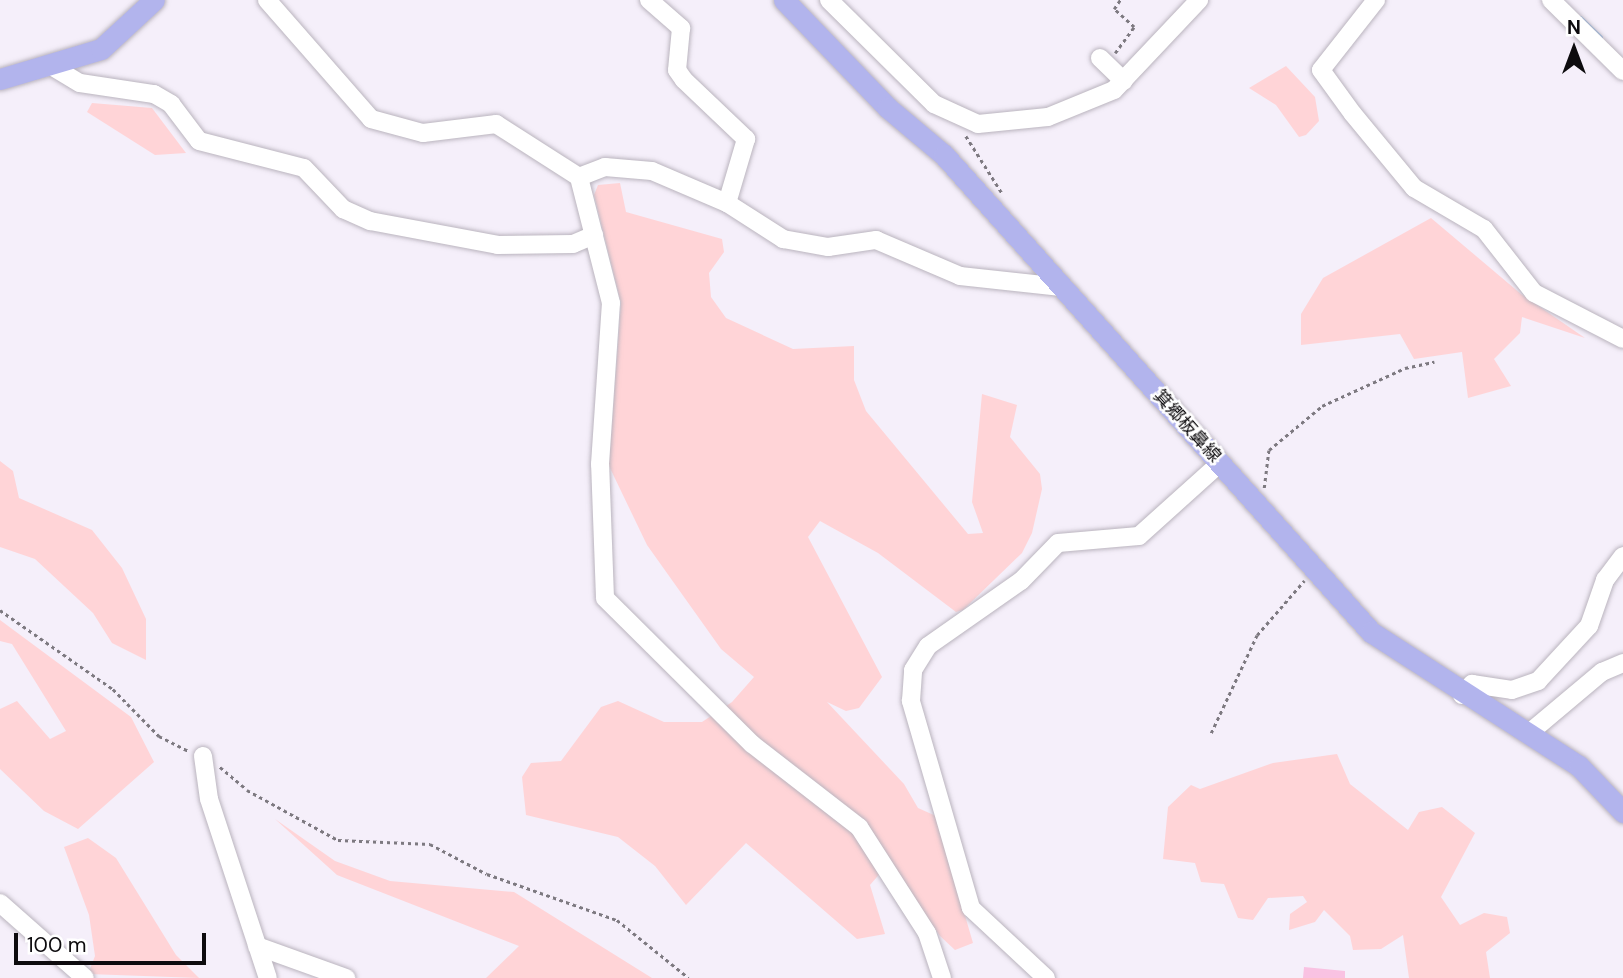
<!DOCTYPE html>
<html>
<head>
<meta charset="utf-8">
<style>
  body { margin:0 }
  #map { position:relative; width:1623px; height:978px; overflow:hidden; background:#f5effa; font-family:"DM Sans","Noto Sans JP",sans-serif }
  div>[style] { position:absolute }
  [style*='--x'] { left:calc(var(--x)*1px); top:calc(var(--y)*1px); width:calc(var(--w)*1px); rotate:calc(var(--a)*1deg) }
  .green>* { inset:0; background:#ffd4d7 }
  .stream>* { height:3.5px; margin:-1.75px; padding:0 1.75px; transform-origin:1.75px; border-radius:1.75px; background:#61aaf0 }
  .building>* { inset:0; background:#f9c2e2 }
  .path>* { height:2.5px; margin-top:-1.25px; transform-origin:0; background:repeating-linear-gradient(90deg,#7d7980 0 3.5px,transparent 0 7px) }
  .roads { filter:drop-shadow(0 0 2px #bab4be) drop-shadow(0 0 2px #bab4be) }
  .minor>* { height:18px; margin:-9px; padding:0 9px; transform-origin:9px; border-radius:9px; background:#fff }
  .major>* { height:21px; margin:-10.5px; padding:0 10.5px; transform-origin:10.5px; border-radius:10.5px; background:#b2b4ed }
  span { translate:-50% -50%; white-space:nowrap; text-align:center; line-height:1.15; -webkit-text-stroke:5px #fff; paint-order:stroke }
  .street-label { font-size:18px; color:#0d0b0e }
  .north { position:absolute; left:1539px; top:14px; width:70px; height:70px; -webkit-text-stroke:5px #fff; paint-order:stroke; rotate:0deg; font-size:19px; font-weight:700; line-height:28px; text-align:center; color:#0d0b0e }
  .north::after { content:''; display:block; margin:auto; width:24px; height:32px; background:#0d0b0e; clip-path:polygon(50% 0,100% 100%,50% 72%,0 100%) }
  .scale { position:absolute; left:14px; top:933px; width:192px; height:32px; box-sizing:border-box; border:4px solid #0d0b0e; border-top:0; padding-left:9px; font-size:21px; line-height:24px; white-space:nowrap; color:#0d0b0e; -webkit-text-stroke:5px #fff; paint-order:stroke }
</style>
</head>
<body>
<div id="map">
  <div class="green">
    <i style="clip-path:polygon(1286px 66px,1315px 97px,1319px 121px,1306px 135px,1299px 137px,1276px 105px,1249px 88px)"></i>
    <i style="clip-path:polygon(92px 103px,152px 108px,186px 153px,155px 155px,87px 112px)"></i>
    <i style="clip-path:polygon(620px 183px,626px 212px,722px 239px,724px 252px,709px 273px,711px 297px,726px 318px,793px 349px,854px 346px,854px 380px,866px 411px,968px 534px,983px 533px,972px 502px,982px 394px,1017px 405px,1010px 437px,1040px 474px,1042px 489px,1032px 533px,1022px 553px,963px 610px,956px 612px,878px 553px,820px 521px,808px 537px,882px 677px,859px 708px,846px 711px,827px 702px,904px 784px,918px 808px,936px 816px,973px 943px,955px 950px,940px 936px,889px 863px,870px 885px,885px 934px,857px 939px,746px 843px,686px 905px,655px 866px,618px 837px,526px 815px,522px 777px,531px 763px,561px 761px,601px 707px,618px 701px,664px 722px,702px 722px,732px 702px,754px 677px,721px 649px,647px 545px,609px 466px,621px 303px,594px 195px,598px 185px)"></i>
    <i style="clip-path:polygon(1431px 218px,1521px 294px,1585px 338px,1522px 317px,1520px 333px,1494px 359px,1511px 386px,1468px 398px,1462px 352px,1414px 359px,1400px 334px,1301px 345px,1301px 314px,1323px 278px)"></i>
    <i style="clip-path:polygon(0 461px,13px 471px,19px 498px,92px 530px,122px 568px,146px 619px,146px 660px,112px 643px,93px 613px,35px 559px,0 547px)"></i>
    <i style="clip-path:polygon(0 620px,131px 717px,154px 762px,78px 829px,44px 811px,0 769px,0 709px,17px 701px,50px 739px,66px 731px,12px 644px,0 641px)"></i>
    <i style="clip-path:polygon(1337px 754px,1350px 784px,1408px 830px,1419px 812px,1442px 807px,1475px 833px,1441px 897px,1460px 925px,1484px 913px,1507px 917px,1510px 933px,1486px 952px,1490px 978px,1409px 978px,1403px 935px,1381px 949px,1353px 950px,1350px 936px,1324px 910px,1315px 922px,1289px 930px,1290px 914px,1307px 902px,1303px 896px,1268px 898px,1253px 920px,1238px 918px,1224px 884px,1201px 882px,1195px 863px,1163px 859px,1168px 807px,1191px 785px,1200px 789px,1273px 763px)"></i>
    <i style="clip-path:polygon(275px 819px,335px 861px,390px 881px,514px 892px,652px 978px,486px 978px,519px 946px,337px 875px)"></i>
    <i style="clip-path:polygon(88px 838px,116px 858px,176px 955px,199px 978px,88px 974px,95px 956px,89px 915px,64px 847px)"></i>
  </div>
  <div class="stream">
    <i style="--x:1581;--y:18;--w:28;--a:44"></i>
  </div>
  <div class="building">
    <i style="clip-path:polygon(1304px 967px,1345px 971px,1345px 978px,1303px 978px)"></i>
  </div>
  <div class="path">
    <i style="--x:1115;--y:53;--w:32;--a:-54"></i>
    <i style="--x:1134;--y:27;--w:27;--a:-138"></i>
    <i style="--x:1114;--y:9;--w:11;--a:-56"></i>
    <i style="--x:966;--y:136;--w:67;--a:57.7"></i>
    <i style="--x:1264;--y:488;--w:38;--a:-83"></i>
    <i style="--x:1269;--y:450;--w:69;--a:-39.7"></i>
    <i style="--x:1322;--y:406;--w:91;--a:-24.6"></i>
    <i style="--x:1405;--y:368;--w:30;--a:-12"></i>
    <i style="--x:0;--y:610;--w:138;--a:35"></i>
    <i style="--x:113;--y:689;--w:66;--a:45.6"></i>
    <i style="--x:159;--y:736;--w:34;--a:27"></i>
    <i style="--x:1211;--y:733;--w:108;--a:-64.9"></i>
    <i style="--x:1257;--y:635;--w:72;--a:-49"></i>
    <i style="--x:220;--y:767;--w:35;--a:40"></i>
    <i style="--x:247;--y:790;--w:104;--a:28.8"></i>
    <i style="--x:338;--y:840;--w:92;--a:2.5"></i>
    <i style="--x:430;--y:844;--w:64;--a:27.8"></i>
    <i style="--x:487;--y:874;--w:138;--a:19.5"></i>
    <i style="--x:617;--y:920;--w:92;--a:38.9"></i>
  </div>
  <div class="roads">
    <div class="minor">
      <i style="--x:267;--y:0;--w:158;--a:48.8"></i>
      <i style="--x:371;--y:119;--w:54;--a:15.1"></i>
      <i style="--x:423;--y:133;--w:74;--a:-7"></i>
      <i style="--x:496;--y:124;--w:98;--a:32.6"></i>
      <i style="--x:649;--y:0;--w:43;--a:41.2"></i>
      <i style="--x:681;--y:28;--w:42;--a:95.4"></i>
      <i style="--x:677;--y:70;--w:12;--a:55"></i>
      <i style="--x:684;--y:80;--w:86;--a:43.6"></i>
      <i style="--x:746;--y:139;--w:67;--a:106.5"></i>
      <i style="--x:829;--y:0;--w:148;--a:44.7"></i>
      <i style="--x:934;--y:104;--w:48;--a:24.4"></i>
      <i style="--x:978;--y:124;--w:70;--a:-5.7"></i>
      <i style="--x:1048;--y:117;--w:71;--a:-22.2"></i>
      <i style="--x:1114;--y:90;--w:124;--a:-46.6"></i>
      <i style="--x:1376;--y:0;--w:89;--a:128.2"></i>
      <i style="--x:1321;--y:70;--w:54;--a:54"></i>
      <i style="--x:1353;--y:114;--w:96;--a:50.5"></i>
      <i style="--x:1414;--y:188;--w:81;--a:30.4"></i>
      <i style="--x:1484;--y:229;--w:81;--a:52"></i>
      <i style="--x:1534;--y:293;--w:100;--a:27.3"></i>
      <i style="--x:1551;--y:0;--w:101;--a:44.6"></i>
      <i style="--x:1100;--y:58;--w:33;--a:44"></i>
      <i style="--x:53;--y:67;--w:31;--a:31"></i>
      <i style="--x:80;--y:83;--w:75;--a:8.5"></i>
      <i style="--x:154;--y:94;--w:20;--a:30"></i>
      <i style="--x:171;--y:104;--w:46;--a:52.9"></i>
      <i style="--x:199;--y:141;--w:108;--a:14.4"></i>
      <i style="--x:304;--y:168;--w:57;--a:46.4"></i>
      <i style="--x:343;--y:209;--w:30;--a:24"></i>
      <i style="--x:370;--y:221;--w:130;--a:10.6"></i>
      <i style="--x:498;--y:245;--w:75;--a:-0.8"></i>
      <i style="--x:573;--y:244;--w:23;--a:-23"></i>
      <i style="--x:1462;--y:695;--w:15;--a:-48"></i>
      <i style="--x:1472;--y:684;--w:40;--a:8.5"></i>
      <i style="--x:1512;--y:690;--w:28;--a:-19"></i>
      <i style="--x:1538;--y:681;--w:75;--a:-47.2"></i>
      <i style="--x:1589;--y:626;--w:49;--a:-70.8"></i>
      <i style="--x:1605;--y:580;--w:30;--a:-53"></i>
      <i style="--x:1528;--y:734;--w:97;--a:-40"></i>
      <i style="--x:1602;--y:672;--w:23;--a:-23"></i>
      <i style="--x:203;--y:756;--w:43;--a:82.1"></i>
      <i style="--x:209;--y:799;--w:188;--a:71.8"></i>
      <i style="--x:0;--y:903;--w:113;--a:41.4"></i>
      <i style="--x:257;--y:946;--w:95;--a:19.8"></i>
      <i style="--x:942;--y:978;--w:47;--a:-108.4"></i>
      <i style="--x:927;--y:933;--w:126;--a:-122.7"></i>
      <i style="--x:859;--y:827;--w:135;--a:-142.2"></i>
      <i style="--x:752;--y:744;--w:207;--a:-135.2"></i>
      <i style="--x:605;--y:598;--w:134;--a:-92.1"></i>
      <i style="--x:600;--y:464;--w:161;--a:-86.1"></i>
      <i style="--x:611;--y:303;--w:130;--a:-104.3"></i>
      <i style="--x:579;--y:177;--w:28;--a:-21"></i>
      <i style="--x:605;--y:167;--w:47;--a:4.9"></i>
      <i style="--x:652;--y:171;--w:82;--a:23.1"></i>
      <i style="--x:727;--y:203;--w:67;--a:32.7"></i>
      <i style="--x:783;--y:239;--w:46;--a:10.1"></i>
      <i style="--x:828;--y:247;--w:49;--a:-8.3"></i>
      <i style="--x:876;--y:240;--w:91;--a:23.2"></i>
      <i style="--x:960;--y:276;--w:102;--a:6.2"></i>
      <i style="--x:1046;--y:978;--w:103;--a:-137"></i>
      <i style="--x:971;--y:908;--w:216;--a:-106.2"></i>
      <i style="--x:911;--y:701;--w:31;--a:-86"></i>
      <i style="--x:913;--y:670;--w:28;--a:-58"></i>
      <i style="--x:928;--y:646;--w:113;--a:-35"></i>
      <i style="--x:1021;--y:581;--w:53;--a:-45.8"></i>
      <i style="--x:1058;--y:543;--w:81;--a:-4.9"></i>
      <i style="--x:1139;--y:536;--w:109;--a:-42"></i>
    </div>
    <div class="major">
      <i style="--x:784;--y:0;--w:150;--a:46.1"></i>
      <i style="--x:888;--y:108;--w:73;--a:40"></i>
      <i style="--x:944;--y:155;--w:640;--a:48.17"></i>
      <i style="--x:1371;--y:632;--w:247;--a:32.8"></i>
      <i style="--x:1579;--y:766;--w:64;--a:46.3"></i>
      <i style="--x:0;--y:79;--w:105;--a:-16.5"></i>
      <i style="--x:101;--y:49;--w:72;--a:-42.8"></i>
    </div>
  </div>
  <div class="street-label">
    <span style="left:1187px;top:426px;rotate:48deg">箕郷板鼻線</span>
  </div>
  <div class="north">N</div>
  <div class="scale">100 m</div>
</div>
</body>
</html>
